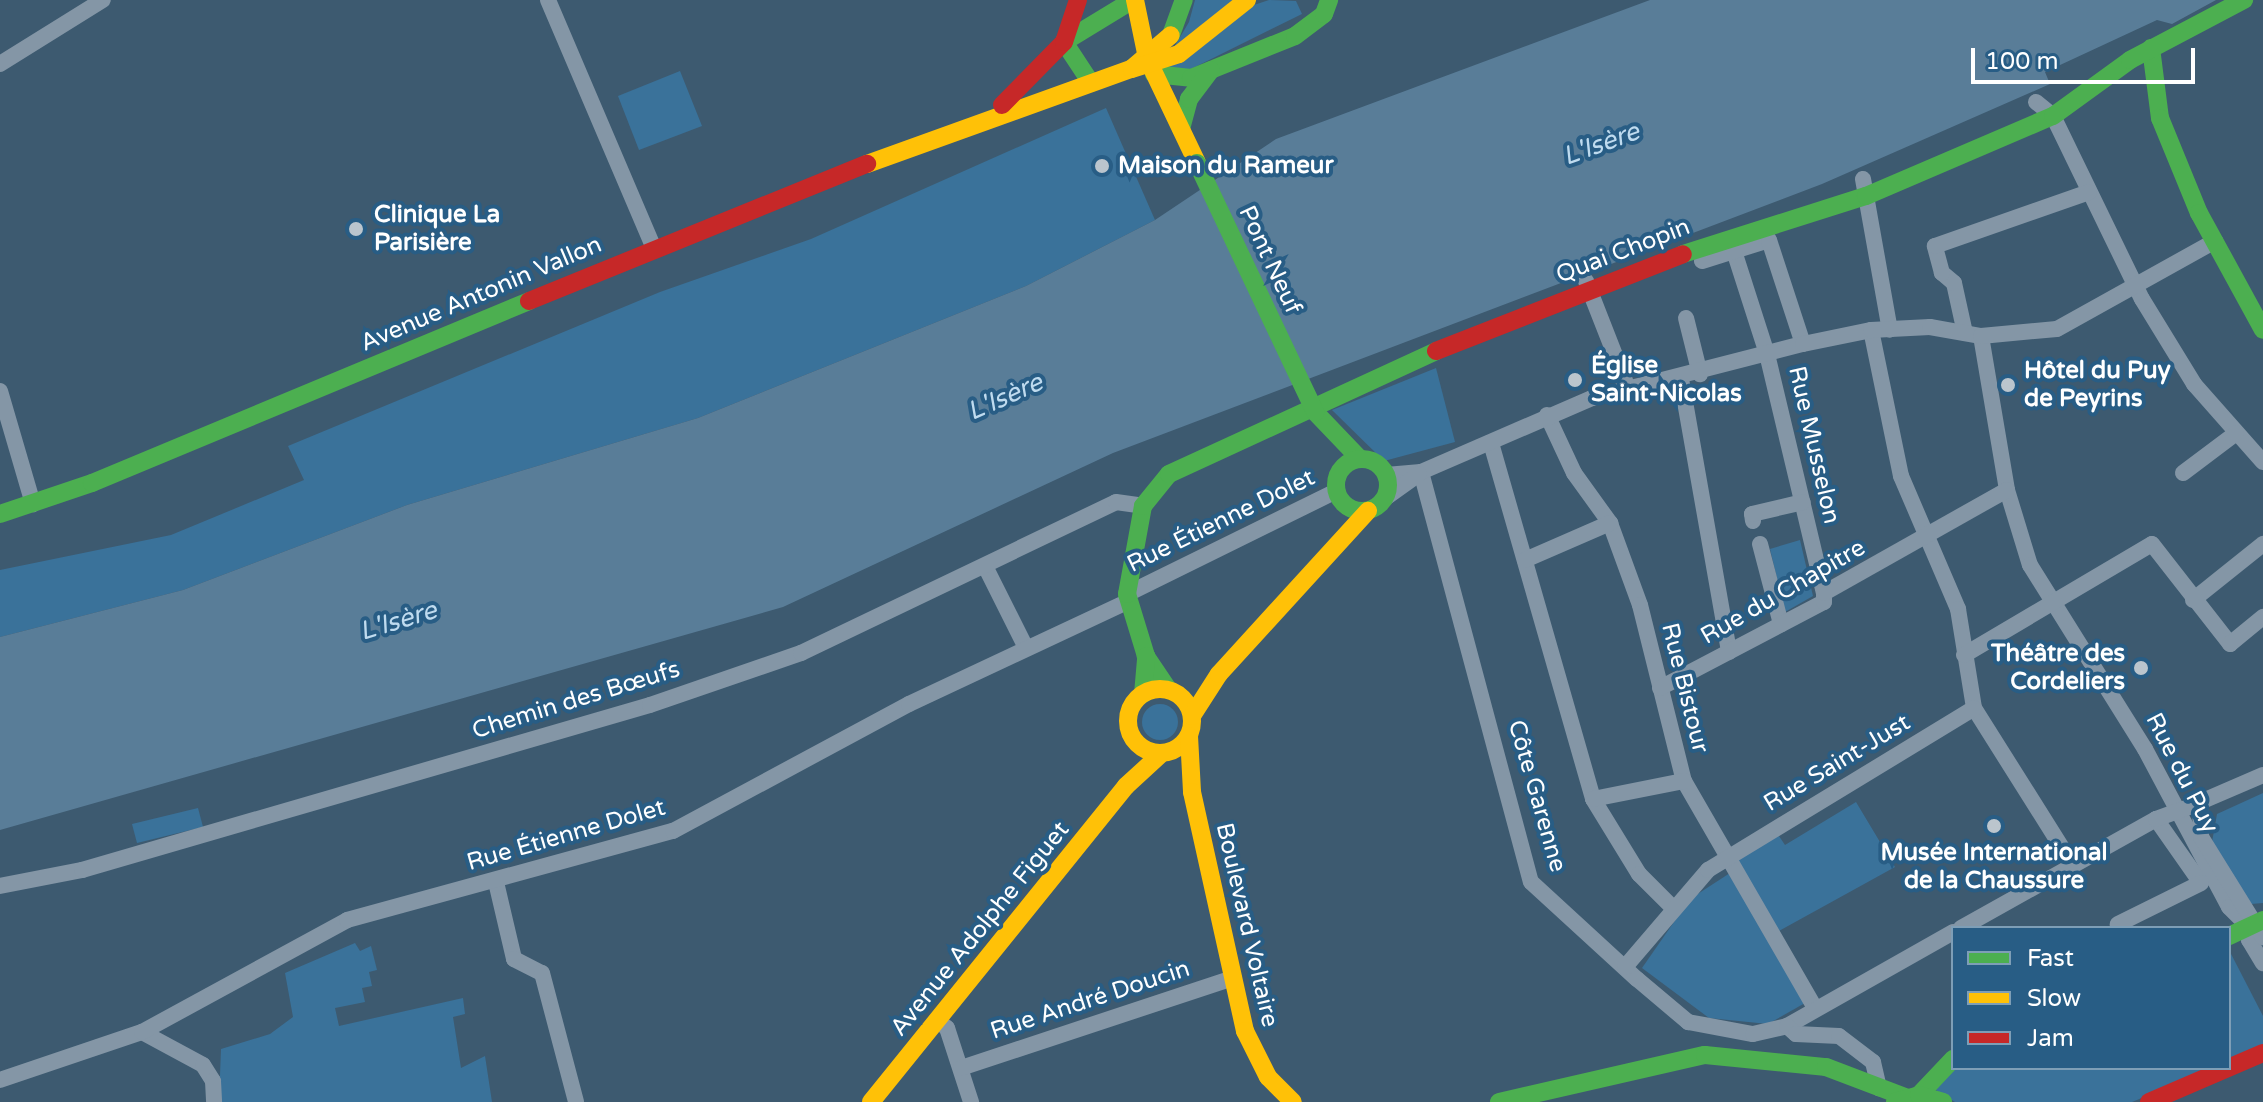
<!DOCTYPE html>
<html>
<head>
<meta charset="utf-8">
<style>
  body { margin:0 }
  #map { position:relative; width:2263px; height:1102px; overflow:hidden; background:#3d5a70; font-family:"Varela Round",sans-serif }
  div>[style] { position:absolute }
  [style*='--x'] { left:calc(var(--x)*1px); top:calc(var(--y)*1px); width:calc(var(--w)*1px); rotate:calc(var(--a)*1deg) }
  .green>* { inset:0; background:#3a729a }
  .round { border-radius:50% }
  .water>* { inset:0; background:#597d98 }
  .street>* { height:16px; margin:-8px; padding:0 8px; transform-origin:8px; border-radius:8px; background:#8496a6 }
  .fast>* { height:18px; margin:-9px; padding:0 9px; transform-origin:9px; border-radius:9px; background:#4caf50 }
  .fast>.ring { margin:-9px; padding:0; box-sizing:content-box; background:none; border:18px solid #4caf50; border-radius:50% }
  .slow>* { height:18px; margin:-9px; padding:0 9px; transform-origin:9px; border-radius:9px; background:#ffc107 }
  .slow>.ring { margin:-9px; padding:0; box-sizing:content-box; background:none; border:18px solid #ffc107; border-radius:50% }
  .jam>* { height:18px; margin:-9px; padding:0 9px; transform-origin:9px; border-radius:9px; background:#c62828 }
  .street-bridge>* { height:16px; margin:-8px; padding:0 8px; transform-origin:8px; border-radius:8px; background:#8496a6 }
  .fast-bridge>* { height:18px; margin:-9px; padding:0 9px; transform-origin:9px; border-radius:9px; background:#4caf50 }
  .slow-bridge>* { height:18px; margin:-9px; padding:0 9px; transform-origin:9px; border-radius:9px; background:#ffc107 }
  .dots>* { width:22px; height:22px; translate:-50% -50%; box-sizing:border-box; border:4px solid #285d85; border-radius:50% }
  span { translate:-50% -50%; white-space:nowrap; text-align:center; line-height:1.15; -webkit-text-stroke:8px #285d85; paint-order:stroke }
  .poi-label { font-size:24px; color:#fff; font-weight:700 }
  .left { translate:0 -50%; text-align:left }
  .right { translate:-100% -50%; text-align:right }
  .street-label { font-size:24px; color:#fff }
  .water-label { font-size:26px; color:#bfdbef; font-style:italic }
  .legend { position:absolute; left:1951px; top:926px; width:280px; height:144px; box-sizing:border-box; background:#285d85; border:2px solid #7e9eb6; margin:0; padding:10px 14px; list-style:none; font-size:24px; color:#fff }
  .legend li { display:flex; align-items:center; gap:16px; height:40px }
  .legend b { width:40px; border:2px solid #7e9eb6 }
  .scale { position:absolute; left:1971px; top:48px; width:224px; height:36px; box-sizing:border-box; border:4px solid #fff; border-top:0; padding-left:10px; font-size:24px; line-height:28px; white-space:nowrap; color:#fff; -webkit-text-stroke:6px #285d85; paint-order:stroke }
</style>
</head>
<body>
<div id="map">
  <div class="green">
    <i style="clip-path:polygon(1195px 0,1233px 0,1173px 49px,1189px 22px)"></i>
    <i style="clip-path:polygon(1269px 0,1296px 1px,1302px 14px,1185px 72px,1167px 68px,1251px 6px)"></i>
    <i style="clip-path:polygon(680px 71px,702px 126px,639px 150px,618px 96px)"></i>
    <i style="clip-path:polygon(1106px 108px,1155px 220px,1026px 286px,698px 418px,407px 505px,183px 590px,0 637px,0 570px,171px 535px,304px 480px,288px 446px,660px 292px,811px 239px)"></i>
    <i style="clip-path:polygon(1436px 368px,1455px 442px,1384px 461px,1332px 410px)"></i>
    <i style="clip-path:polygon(1800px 540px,1813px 596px,1785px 612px,1770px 549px)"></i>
    <i class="round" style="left:1142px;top:704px;width:36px;height:36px"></i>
    <i style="clip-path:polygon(2263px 793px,2263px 903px,2251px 904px,2212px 842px,2217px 814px)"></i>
    <i style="clip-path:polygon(1856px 802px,1895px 867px,1777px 932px,1736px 859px,1777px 833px,1785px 845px)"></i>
    <i style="clip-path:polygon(198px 808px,203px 827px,137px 843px,132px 824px)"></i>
    <i style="clip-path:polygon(1730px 873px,1805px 1003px,1768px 1024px,1709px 1018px,1642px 968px,1690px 899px)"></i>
    <i style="clip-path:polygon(355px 943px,360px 951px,371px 946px,377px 970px,369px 972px,372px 986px,362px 988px,365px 1002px,335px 1008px,339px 1026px,463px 998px,465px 1014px,453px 1017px,461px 1068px,485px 1056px,492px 1102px,219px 1102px,221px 1049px,270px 1034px,293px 1017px,285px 973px)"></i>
    <i style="clip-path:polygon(2229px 950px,2263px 1016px,2263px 1048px,2229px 1062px)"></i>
    <i style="clip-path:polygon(1954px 1068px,2215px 1068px,2132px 1102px,1955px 1102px,1931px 1087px)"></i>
  </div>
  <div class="water">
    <i style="clip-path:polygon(1650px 0,2216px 0,2172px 24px,2157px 20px,2045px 72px,2050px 84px,1822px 184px,1113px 453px,783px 607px,0 830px,0 637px,183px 590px,407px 505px,698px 418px,1026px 286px,1155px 220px,1276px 139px)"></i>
  </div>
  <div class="street">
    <i style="--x:548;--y:0;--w:270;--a:66.9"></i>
    <i style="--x:0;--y:64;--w:121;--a:-31.9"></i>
    <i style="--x:2036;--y:102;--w:22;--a:39"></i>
    <i style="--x:2053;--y:116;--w:203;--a:64.1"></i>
    <i style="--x:2142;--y:299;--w:100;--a:58.5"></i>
    <i style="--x:2194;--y:384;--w:104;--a:48.5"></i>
    <i style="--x:1863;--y:179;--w:153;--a:79.9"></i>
    <i style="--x:1734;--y:251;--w:108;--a:72.2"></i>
    <i style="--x:1767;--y:354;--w:246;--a:76.6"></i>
    <i style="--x:1702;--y:261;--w:70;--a:-17.4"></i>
    <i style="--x:1769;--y:240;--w:109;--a:71.9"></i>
    <i style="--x:1586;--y:281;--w:115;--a:68.6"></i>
    <i style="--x:1686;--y:318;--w:58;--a:76"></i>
    <i style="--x:1871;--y:330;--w:149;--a:78.4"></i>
    <i style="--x:1901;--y:476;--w:145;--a:66.8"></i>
    <i style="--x:1958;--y:609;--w:100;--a:80.8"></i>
    <i style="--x:1974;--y:708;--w:186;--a:57.8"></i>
    <i style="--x:1965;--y:333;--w:51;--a:-102.4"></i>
    <i style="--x:1954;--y:283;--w:16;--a:-140"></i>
    <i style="--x:1942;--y:273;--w:28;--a:-105"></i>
    <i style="--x:1935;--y:246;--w:163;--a:-19.3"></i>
    <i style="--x:1981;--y:336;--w:156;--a:80.4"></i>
    <i style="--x:2007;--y:490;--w:78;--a:73"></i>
    <i style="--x:2030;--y:565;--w:217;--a:58"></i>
    <i style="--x:2145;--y:749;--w:179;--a:62"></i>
    <i style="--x:2229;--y:907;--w:28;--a:45"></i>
    <i style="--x:2249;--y:927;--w:13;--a:90"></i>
    <i style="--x:2249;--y:940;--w:27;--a:59"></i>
    <i style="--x:1681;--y:379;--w:277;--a:80"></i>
    <i style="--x:0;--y:391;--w:118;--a:73.7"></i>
    <i style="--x:1547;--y:415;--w:64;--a:65"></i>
    <i style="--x:1574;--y:473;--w:62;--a:54.2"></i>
    <i style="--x:1610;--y:523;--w:87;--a:69.9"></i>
    <i style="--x:1640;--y:605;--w:181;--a:76"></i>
    <i style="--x:1684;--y:781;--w:262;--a:60"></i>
    <i style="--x:1491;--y:443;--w:370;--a:74"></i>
    <i style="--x:1593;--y:799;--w:88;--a:58.5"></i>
    <i style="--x:1639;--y:874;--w:48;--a:45"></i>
    <i style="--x:1421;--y:472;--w:424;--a:75"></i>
    <i style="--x:1531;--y:882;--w:144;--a:42.5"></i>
    <i style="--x:1637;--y:979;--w:67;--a:40.1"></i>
    <i style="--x:1688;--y:1022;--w:66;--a:10.5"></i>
    <i style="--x:1753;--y:1034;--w:35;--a:-13"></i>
    <i style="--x:1787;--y:1026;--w:191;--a:-29.5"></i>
    <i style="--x:2183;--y:473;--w:66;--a:-37"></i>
    <i style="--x:1386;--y:475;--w:35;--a:-5"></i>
    <i style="--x:1421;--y:472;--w:186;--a:-23.4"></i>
    <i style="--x:1592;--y:398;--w:218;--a:-14.4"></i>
    <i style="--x:1803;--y:344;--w:69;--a:-11.6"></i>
    <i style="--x:1871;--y:330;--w:59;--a:-2.9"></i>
    <i style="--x:1930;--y:327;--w:52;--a:10"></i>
    <i style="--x:1981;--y:336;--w:76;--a:-5.3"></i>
    <i style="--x:2057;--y:329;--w:181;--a:-29.1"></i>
    <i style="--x:1384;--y:499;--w:43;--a:-35.5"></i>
    <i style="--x:1753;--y:521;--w:7;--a:-98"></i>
    <i style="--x:1752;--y:514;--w:52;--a:-13.2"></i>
    <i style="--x:1760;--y:544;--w:83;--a:75.3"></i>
    <i style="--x:1525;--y:560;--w:93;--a:-23.5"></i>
    <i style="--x:986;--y:568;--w:89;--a:63.4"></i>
    <i style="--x:1127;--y:594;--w:233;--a:-26.2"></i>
    <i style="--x:2193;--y:600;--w:90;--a:-38.7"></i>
    <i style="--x:1964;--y:655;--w:218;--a:-30.6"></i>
    <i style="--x:2152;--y:544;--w:127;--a:52"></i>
    <i style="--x:2230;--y:644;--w:43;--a:-39.3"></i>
    <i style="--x:1660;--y:688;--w:185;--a:-27.7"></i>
    <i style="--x:1824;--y:602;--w:9;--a:-90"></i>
    <i style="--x:1824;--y:593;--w:210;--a:-29.4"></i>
    <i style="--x:1593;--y:799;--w:93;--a:-11.2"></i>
    <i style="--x:2200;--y:804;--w:33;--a:88"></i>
    <i style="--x:2201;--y:837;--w:118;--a:58.2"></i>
    <i style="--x:2191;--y:806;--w:78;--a:-23.3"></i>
    <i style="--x:496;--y:882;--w:79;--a:76.8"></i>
    <i style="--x:514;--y:959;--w:31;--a:27"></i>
    <i style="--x:542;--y:973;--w:133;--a:75.2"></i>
    <i style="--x:0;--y:886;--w:84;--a:-11"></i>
    <i style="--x:82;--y:870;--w:591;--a:-16.2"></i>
    <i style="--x:650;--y:705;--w:160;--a:-19"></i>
    <i style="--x:801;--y:653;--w:349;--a:-25.6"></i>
    <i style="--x:1116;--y:502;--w:27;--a:8"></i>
    <i style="--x:1961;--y:928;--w:223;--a:-29.2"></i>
    <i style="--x:2156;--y:819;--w:78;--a:54.9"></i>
    <i style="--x:2201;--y:883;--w:93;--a:153.7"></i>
    <i style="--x:1625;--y:967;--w:128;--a:-49.4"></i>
    <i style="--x:1708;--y:870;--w:311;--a:-31.3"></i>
    <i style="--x:937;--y:1020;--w:13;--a:39"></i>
    <i style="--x:947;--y:1028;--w:78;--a:72"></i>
    <i style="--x:1787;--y:1026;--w:12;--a:42"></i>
    <i style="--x:1796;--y:1034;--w:43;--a:2.7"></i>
    <i style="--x:1839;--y:1036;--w:43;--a:37.4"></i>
    <i style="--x:1873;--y:1062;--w:27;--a:77"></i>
    <i style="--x:142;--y:1032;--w:69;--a:28.4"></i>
    <i style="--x:203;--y:1065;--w:19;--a:58"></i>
    <i style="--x:213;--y:1081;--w:21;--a:87"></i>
    <i style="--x:961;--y:1068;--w:287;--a:-18.3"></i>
    <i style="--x:0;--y:1080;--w:150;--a:-18.7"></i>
    <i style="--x:142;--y:1032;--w:234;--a:-28.6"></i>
    <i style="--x:347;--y:920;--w:338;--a:-15.3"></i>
    <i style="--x:673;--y:831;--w:268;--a:-28.3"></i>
    <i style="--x:909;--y:704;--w:241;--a:-25.1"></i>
  </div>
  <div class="fast">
    <i style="--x:1171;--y:35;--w:37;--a:-70"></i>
    <i style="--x:1064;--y:42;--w:81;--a:-31.3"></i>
    <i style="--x:1064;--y:42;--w:49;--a:56.6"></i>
    <i style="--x:2151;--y:48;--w:71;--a:82.7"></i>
    <i style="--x:2160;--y:118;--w:103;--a:67.7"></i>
    <i style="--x:2199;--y:213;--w:133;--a:61.3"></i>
    <i style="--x:1154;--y:74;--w:37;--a:6"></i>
    <i style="--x:1191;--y:78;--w:112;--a:-22"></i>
    <i style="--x:1295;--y:36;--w:36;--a:-37"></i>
    <i style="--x:1324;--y:14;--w:15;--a:-70"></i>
    <i style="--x:1181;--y:129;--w:31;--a:-75"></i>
    <i style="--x:1189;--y:99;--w:36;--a:-53"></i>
    <i style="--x:1683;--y:254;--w:192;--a:-17.6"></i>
    <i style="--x:1866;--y:196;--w:203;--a:-23.2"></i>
    <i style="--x:2053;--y:116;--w:95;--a:-36"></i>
    <i style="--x:2130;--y:60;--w:129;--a:-27.8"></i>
    <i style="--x:1315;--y:412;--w:65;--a:46.2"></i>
    <i class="ring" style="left:1336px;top:459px;width:34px;height:34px"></i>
    <i style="--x:0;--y:514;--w:97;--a:-18.6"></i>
    <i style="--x:92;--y:483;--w:473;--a:-22.6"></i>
    <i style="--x:1168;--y:689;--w:40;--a:-124"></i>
    <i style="--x:1146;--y:656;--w:65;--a:-107"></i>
    <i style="--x:1127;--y:594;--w:89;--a:-79.7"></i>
    <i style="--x:1143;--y:506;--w:41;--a:-50.9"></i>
    <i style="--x:1169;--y:474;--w:294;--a:-24.7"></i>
    <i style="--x:1143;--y:694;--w:38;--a:-85"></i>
    <i style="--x:2229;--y:936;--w:38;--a:-25"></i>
    <i style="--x:1919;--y:1095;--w:50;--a:-46.6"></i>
    <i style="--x:1499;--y:1102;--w:211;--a:-12.9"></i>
    <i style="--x:1705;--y:1055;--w:122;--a:5.7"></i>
    <i style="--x:1826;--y:1067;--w:85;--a:20.8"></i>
    <i style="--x:1895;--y:1102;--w:25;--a:-16"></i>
    <i style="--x:1919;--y:1095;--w:25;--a:16"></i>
  </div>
  <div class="slow">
    <i style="--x:1135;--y:0;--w:59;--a:78.3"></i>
    <i style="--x:1147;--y:58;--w:116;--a:64.5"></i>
    <i style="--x:1179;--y:54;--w:87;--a:-38.5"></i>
    <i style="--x:867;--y:164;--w:281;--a:-19.8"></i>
    <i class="ring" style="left:1128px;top:689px;width:46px;height:46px"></i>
    <i style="--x:1192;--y:716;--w:50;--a:-57.3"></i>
    <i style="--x:1219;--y:674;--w:221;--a:-47.6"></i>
    <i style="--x:1189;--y:736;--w:56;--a:86.9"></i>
    <i style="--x:1192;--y:792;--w:245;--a:77.5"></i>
    <i style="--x:1245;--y:1031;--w:51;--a:63.4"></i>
    <i style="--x:1268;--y:1077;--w:35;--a:45"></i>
    <i style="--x:871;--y:1102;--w:406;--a:-51.1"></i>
    <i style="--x:1126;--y:786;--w:49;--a:-42.5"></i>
  </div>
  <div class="jam">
    <i style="--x:1002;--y:105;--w:88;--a:-45.5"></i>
    <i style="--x:1064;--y:42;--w:44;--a:-71.6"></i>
    <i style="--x:529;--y:301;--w:365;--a:-22.1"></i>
    <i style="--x:1436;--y:351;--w:265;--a:-21.4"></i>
    <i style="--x:2149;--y:1102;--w:124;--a:-23.3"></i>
  </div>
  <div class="street-bridge">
    <i style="--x:2156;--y:819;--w:35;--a:-20"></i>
  </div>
  <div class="fast-bridge">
    <i style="--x:1197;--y:163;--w:276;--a:64.6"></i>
  </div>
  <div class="slow-bridge">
    <i style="--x:1131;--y:69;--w:52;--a:-40.4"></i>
    <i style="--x:1132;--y:69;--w:49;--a:-17.7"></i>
  </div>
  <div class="dots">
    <i style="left:1102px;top:166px;background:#bbc5cd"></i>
    <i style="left:356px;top:229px;background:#bbc5cd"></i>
    <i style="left:1575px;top:380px;background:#bbc5cd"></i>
    <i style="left:2008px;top:385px;background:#bbc5cd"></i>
    <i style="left:2141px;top:668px;background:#bbc5cd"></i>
    <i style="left:1994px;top:826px;background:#bbc5cd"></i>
  </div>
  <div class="poi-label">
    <span class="left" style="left:1118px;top:166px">Maison du Rameur</span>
    <span class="left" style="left:374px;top:229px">Clinique La<br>Parisière</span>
    <span class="left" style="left:1591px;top:380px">Église<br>Saint-Nicolas</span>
    <span class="left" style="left:2024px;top:385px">Hôtel du Puy<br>de Peyrins</span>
    <span class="right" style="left:2125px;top:668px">Théâtre des<br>Cordeliers</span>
    <span style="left:1994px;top:867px">Musée International<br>de la Chaussure</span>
  </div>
  <div class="street-label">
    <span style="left:1623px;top:251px;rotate:-21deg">Quai Chopin</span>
    <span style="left:1270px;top:260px;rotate:65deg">Pont Neuf</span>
    <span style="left:481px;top:294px;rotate:-23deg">Avenue Antonin Vallon</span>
    <span style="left:1814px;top:445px;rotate:77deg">Rue Musselon</span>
    <span style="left:1221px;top:521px;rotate:-26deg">Rue Étienne Dolet</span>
    <span style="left:1783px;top:592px;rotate:-30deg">Rue du Chapitre</span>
    <span style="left:1685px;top:688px;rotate:76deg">Rue Bistour</span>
    <span style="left:576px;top:700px;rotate:-17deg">Chemin des Bœufs</span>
    <span style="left:1837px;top:763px;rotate:-31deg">Rue Saint-Just</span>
    <span style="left:2182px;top:773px;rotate:63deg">Rue du Puy</span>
    <span style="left:1537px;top:796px;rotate:74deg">Côte Garenne</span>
    <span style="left:566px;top:835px;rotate:-16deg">Rue Étienne Dolet</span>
    <span style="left:1247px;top:925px;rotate:77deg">Boulevard Voltaire</span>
    <span style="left:980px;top:929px;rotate:-51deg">Avenue Adolphe Figuet</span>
    <span style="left:1090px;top:1000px;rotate:-18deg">Rue André Doucin</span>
  </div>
  <div class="water-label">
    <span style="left:1601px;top:144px;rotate:-20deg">L'Isère</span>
    <span style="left:1005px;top:397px;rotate:-24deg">L'Isère</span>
    <span style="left:398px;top:621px;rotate:-17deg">L'Isère</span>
  </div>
  <ul class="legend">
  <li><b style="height:10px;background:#4caf50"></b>Fast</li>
  <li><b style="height:10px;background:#ffc107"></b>Slow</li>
  <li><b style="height:10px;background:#c62828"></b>Jam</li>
  </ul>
  <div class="scale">100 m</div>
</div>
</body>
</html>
